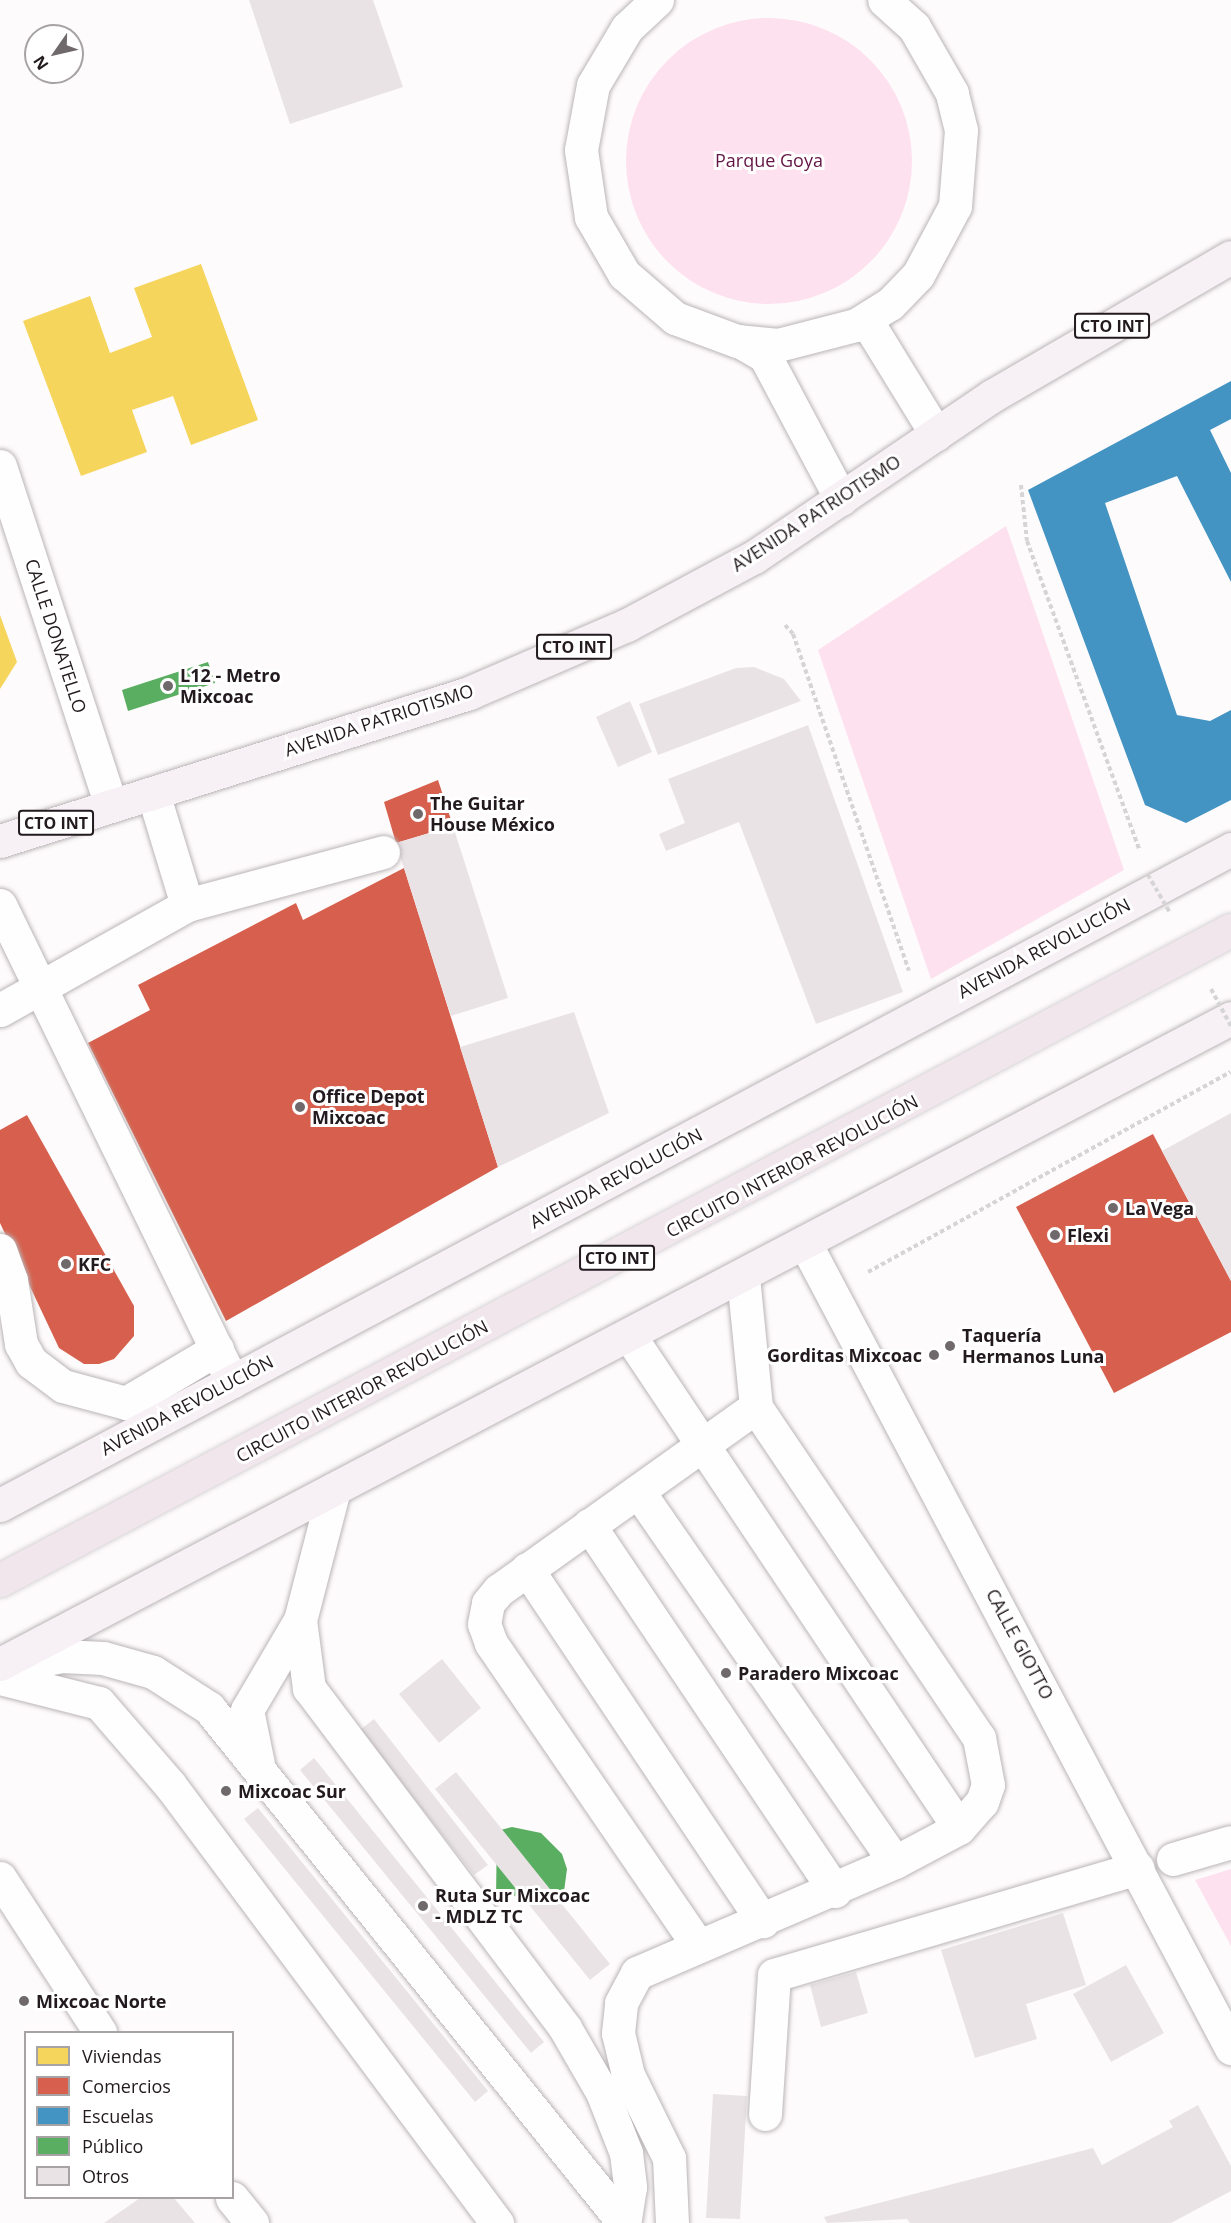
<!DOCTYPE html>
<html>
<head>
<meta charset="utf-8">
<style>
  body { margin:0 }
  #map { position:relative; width:1231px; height:2223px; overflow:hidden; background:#fefbfc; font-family:"Open Sans",sans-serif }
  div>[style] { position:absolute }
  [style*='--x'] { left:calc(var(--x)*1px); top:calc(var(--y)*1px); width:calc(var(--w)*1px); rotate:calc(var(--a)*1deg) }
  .green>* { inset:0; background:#fde1ee }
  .round { border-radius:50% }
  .homes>* { inset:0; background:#f6d55c }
  .shops>* { inset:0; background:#d6604d }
  .schools>* { inset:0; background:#4393c3 }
  .public>* { inset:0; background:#5aae61 }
  .building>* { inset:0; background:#eae3e6 }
  .path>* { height:4px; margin-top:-2px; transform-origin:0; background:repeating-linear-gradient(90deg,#d5d5d5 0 4.5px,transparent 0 7.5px) }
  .roads { filter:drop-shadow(0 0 2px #bab5b7) drop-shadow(0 0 2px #bab5b7) }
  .minor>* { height:33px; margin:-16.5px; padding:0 16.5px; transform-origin:16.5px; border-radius:16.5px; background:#fffeff }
  .major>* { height:33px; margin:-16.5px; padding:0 16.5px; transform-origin:16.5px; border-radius:16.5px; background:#f7f0f4 }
  .path-bridge>* { height:4px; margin-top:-2px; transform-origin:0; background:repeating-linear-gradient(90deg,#d5d5d5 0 4.5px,transparent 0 7.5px) }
  .bridges { filter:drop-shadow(0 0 2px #d7d4d6) drop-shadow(0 0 2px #d7d4d6) }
  .highway-bridge>* { height:33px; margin:-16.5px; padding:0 16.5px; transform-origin:16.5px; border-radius:16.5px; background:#f1e6ec }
  .dots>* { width:16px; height:16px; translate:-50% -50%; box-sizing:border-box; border:3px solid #fff; border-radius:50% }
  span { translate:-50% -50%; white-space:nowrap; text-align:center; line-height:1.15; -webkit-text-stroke:6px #fff; paint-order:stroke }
  .shield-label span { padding:2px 4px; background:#fff; border:2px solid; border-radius:4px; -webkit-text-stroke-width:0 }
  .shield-label { font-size:16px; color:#221a1e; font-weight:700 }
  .park-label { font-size:18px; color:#631444 }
  .street-label { font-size:18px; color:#221a1e }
  .poi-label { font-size:18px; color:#221a1e; font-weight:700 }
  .left { translate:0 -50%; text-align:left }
  .right { translate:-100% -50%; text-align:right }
  .legend { position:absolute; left:24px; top:2031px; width:210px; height:168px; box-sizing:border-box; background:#fff; border:2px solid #a7a3a5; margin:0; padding:8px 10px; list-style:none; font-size:18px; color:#221a1e }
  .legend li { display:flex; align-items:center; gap:12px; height:30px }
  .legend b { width:30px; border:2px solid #a7a3a5 }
  .north { position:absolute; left:24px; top:24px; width:60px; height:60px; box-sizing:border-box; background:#fff; border:2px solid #a7a3a5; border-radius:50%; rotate:236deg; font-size:16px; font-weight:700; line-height:24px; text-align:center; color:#221a1e }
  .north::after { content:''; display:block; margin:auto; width:21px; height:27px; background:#6f696c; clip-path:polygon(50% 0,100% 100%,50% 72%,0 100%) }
</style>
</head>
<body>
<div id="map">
  <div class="green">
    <i class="round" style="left:626px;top:18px;width:286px;height:286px"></i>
    <i style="clip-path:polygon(1006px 526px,1124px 870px,931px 979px,818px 650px)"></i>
    <i style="clip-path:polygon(1231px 1869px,1231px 1946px,1195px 1880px)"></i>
  </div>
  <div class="homes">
    <i style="clip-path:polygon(201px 264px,258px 420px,191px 445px,173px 396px,132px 410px,147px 452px,81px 476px,23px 321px,90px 296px,110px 353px,152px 337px,134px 288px)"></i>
    <i style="clip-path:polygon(0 615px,17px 662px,0 689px)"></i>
  </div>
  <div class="shops">
    <i style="clip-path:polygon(438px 780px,453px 826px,396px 843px,384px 802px)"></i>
    <i style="clip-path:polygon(404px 868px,498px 1167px,226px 1321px,88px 1043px,150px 1010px,138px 985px,296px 903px,303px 920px)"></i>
    <i style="clip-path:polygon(27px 1115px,134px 1306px,134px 1336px,114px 1359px,99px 1364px,84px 1364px,59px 1348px,0 1223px,0 1130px)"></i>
    <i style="clip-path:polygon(1153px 1134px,1231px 1281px,1231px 1332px,1114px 1393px,1016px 1207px)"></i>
  </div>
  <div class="schools">
    <i style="clip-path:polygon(1231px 381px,1231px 419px,1210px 430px,1231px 473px,1231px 582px,1177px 476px,1105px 503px,1177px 715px,1210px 721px,1231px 710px,1231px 800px,1186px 823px,1145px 805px,1028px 490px)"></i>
  </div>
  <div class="public">
    <i style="clip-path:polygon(208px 662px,215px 683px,128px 711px,122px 690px)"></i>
    <i style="clip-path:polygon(512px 1827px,541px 1833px,562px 1854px,567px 1869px,563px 1899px,496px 1895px,497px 1831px)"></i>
  </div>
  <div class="building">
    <i style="clip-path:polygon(249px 0,373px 0,403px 87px,290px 124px)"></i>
    <i style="clip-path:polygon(754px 667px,784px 679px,801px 701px,658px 755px,639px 704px,736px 668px)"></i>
    <i style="clip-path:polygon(630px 701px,652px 752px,618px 767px,596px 717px)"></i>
    <i style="clip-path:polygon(808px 725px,903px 992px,816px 1024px,739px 822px,666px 851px,659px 834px,685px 823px,668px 779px)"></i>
    <i style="clip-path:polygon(453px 826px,508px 998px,451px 1016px,396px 843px)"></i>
    <i style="clip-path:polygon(574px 1012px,609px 1113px,498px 1167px,460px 1047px)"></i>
    <i style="clip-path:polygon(1231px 1113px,1231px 1281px,1162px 1151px)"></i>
    <i style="clip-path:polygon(442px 1659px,481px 1708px,439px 1743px,399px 1694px)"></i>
    <i style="clip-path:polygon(374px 1719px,488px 1865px,474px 1875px,360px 1730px)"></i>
    <i style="clip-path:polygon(314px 1758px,544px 2042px,531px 2053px,300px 1770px)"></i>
    <i style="clip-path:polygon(456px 1772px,610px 1964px,590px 1980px,435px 1789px)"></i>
    <i style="clip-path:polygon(258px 1808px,488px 2091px,475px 2102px,244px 1819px)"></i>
    <i style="clip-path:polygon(1063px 1913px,1086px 1985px,1026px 2004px,1037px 2039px,975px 2058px,941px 1950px)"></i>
    <i style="clip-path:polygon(1126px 1965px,1164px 2033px,1111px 2062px,1073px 1994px)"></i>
    <i style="clip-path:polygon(856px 1972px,868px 2013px,821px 2027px,810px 1985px)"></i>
    <i style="clip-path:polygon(713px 2094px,747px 2096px,740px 2219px,706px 2218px)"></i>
    <i style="clip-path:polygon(1198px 2105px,1231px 2166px,1231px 2191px,1171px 2223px,910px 2223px,907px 2219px,827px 2223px,824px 2217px,1093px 2148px,1102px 2165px,1173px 2127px,1169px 2121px)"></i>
    <i style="clip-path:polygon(140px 2198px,174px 2198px,195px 2223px,104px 2223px)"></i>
  </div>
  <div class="path">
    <i style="--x:1021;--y:485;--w:56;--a:83.9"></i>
    <i style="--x:1027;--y:541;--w:328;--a:70"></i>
    <i style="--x:785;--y:625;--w:12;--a:48"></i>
    <i style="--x:793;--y:634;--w:356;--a:71"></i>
    <i style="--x:868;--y:1272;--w:414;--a:-28.9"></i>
  </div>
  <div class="roads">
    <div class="minor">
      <i style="--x:657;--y:0;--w:41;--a:137"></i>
      <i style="--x:627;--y:28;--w:66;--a:120.8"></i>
      <i style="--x:593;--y:85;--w:66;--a:100.5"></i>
      <i style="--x:581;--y:150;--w:68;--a:81.5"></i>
      <i style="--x:591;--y:217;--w:66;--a:59.9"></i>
      <i style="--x:624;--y:274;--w:67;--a:40.8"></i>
      <i style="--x:675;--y:318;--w:66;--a:20.4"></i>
      <i style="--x:737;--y:341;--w:41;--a:5.6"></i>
      <i style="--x:778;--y:345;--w:81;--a:-14.4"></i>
      <i style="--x:856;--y:325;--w:40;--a:-32"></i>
      <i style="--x:890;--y:304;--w:40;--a:-46"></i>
      <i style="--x:918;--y:275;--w:78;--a:-61.8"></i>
      <i style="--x:955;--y:206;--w:76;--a:-85.5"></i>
      <i style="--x:961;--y:130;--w:38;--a:-104"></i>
      <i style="--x:952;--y:93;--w:76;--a:-119.9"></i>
      <i style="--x:914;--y:27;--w:40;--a:-138"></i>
      <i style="--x:866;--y:320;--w:134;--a:58.4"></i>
      <i style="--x:739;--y:341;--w:30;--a:30"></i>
      <i style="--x:765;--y:356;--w:162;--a:62"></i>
      <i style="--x:0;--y:466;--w:357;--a:71.9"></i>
      <i style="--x:153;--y:793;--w:117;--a:73.1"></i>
      <i style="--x:0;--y:905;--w:530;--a:64.02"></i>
      <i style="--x:0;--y:1010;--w:214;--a:-29.3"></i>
      <i style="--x:187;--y:905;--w:203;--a:-15.1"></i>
      <i style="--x:805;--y:1243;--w:911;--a:62.11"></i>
      <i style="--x:0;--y:1250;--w:32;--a:70"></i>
      <i style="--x:11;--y:1280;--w:65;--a:81.1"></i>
      <i style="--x:21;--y:1344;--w:21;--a:61"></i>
      <i style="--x:31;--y:1362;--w:40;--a:37"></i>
      <i style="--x:63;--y:1386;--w:65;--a:15.1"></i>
      <i style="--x:126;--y:1403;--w:106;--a:-30.7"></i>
      <i style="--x:629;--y:1335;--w:593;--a:56.2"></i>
      <i style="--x:334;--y:1489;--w:135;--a:104.5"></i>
      <i style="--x:300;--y:1620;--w:69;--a:82.5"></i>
      <i style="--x:309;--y:1688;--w:426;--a:53"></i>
      <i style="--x:565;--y:2028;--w:74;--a:60"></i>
      <i style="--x:602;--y:2092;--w:66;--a:68.5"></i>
      <i style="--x:626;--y:2153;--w:34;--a:83"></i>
      <i style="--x:630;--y:2187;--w:36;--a:99"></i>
      <i style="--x:638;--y:1491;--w:451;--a:55.3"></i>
      <i style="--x:589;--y:1525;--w:441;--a:56.1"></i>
      <i style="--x:527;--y:1569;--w:424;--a:56.2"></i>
      <i style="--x:4;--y:1667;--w:59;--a:-10.7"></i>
      <i style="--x:62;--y:1656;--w:41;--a:2.8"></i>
      <i style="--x:103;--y:1658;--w:52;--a:15.6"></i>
      <i style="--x:153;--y:1672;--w:67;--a:32.7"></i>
      <i style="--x:209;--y:1708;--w:661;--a:51.14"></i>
      <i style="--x:0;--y:1678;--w:102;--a:14.2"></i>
      <i style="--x:99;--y:1703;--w:108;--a:49.1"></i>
      <i style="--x:170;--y:1785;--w:547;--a:53.26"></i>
      <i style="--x:258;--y:1764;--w:55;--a:-101.5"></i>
      <i style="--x:247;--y:1710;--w:104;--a:-59.5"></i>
      <i style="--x:1173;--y:1859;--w:60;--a:-16.3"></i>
      <i style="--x:0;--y:1878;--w:184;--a:57"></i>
      <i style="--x:697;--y:1944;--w:365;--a:-124.4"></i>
      <i style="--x:491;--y:1643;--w:20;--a:-110"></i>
      <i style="--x:484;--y:1624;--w:21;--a:-79"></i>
      <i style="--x:488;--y:1603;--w:17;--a:-50"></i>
      <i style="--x:499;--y:1590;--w:315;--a:-35.5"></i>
      <i style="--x:765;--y:2114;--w:139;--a:-86.3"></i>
      <i style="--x:774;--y:1975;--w:379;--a:-16.4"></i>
      <i style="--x:232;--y:2198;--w:32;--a:51"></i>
      <i style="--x:672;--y:2223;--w:65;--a:-92.6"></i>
      <i style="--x:669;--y:2158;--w:93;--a:-116.3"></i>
      <i style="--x:628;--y:2075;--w:43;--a:-103.4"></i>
      <i style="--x:618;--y:2033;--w:30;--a:-84"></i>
      <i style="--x:621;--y:2003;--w:34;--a:-62"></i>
      <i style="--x:637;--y:1973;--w:281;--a:-23.3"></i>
      <i style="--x:895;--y:1862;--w:72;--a:-28"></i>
      <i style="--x:959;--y:1828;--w:35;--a:-49"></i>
      <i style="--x:982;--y:1802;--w:18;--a:-71"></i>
      <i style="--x:988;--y:1785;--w:48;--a:-100.8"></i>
      <i style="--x:979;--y:1738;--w:399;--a:-124"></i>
      <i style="--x:756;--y:1407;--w:132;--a:-95.7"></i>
    </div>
    <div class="major">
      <i style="--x:0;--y:841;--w:492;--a:-17.5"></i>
      <i style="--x:469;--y:693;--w:172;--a:-23.3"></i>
      <i style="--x:627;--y:625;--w:144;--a:-28.2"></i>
      <i style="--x:754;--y:557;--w:287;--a:-34.1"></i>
      <i style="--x:992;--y:396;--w:276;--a:-30.2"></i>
      <i style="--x:0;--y:1505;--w:1395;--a:-28.05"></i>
      <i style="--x:0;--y:1664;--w:1390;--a:-27.69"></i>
    </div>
  </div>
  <div class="path-bridge">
    <i style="--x:1148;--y:875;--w:44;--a:59.9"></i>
    <i style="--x:1211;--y:989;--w:42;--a:61.6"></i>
  </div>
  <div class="bridges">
    <div class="highway-bridge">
      <i style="--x:0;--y:1580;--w:1392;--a:-27.84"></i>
    </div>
  </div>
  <div class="dots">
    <i style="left:168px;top:686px;background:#6f696c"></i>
    <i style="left:418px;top:814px;background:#6f696c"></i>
    <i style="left:300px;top:1107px;background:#6f696c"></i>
    <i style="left:1113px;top:1208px;background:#6f696c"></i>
    <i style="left:1055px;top:1235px;background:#6f696c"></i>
    <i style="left:66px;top:1264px;background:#6f696c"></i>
    <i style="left:950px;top:1346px;background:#6f696c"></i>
    <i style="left:934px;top:1355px;background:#6f696c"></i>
    <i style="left:726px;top:1673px;background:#6f696c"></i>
    <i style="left:226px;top:1791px;background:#6f696c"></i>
    <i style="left:423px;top:1906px;background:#6f696c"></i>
    <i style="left:24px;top:2001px;background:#6f696c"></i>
  </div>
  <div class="shield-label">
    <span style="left:1112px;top:326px">CTO INT</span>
    <span style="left:574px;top:647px">CTO INT</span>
    <span style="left:56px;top:823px">CTO INT</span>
    <span style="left:617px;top:1258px">CTO INT</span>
  </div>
  <div class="park-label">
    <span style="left:769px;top:160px">Parque Goya</span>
  </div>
  <div class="street-label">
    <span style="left:816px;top:513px;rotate:-33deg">AVENIDA PATRIOTISMO</span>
    <span style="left:56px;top:636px;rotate:72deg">CALLE DONATELLO</span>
    <span style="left:379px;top:720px;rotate:-18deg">AVENIDA PATRIOTISMO</span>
    <span style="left:1044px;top:948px;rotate:-28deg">AVENIDA REVOLUCIÓN</span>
    <span style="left:792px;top:1166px;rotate:-28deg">CIRCUITO INTERIOR REVOLUCIÓN</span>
    <span style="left:616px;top:1178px;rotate:-28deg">AVENIDA REVOLUCIÓN</span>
    <span style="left:362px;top:1391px;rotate:-28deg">CIRCUITO INTERIOR REVOLUCIÓN</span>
    <span style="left:187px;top:1405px;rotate:-28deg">AVENIDA REVOLUCIÓN</span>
    <span style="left:1020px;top:1644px;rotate:62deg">CALLE GIOTTO</span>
  </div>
  <div class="poi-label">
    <span class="left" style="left:180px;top:686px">L12 - Metro<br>Mixcoac</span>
    <span class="left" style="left:430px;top:814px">The Guitar<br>House México</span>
    <span class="left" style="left:312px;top:1107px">Office Depot<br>Mixcoac</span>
    <span class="left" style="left:1125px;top:1208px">La Vega</span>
    <span class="left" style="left:1067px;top:1235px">Flexi</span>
    <span class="left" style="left:78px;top:1264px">KFC</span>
    <span class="left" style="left:962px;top:1346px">Taquería<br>Hermanos Luna</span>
    <span class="right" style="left:922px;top:1355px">Gorditas Mixcoac</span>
    <span class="left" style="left:738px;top:1673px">Paradero Mixcoac</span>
    <span class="left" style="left:238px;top:1791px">Mixcoac Sur</span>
    <span class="left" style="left:435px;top:1906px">Ruta Sur Mixcoac<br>- MDLZ TC</span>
    <span class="left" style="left:36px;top:2001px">Mixcoac Norte</span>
  </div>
  <ul class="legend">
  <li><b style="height:16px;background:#f6d55c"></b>Viviendas</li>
  <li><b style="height:16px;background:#d6604d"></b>Comercios</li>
  <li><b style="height:16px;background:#4393c3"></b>Escuelas</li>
  <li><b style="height:16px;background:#5aae61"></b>Público</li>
  <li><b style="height:16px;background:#eae3e6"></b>Otros</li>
  </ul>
  <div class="north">N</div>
</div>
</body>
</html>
